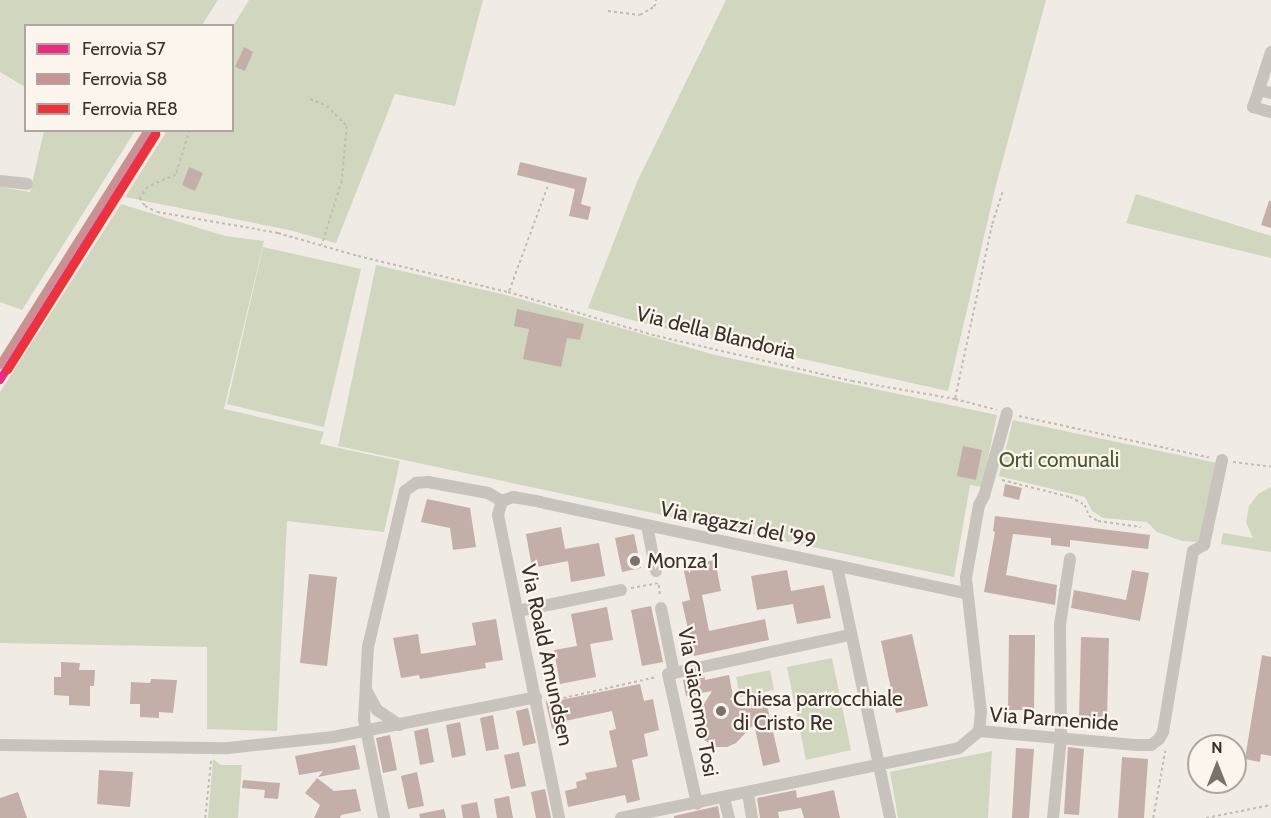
<!DOCTYPE html>
<html>
<head>
<meta charset="utf-8">
<style>
  body { margin:0 }
  #map { position:relative; width:1271px; height:818px; overflow:hidden; background:#f0ebe5; font-family:Cabin,sans-serif }
  div>[style] { position:absolute }
  [style*='--x'] { left:calc(var(--x)*1px); top:calc(var(--y)*1px); width:calc(var(--w)*1px); rotate:calc(var(--a)*1deg) }
  .green>* { inset:0; background:#d1d6bf }
  .building>* { inset:0; background:#c3afa7 }
  .path>* { height:1.5px; margin-top:-0.75px; transform-origin:0; background:repeating-linear-gradient(90deg,#c2bbb6 0 3px,transparent 0 6px) }
  .minor>* { height:12px; margin:-6px; padding:0 6px; transform-origin:6px; border-radius:6px; background:#c9c3be }
  .rail-1>* { height:8px; margin:-4px; padding:0 4px; transform-origin:4px; border-radius:4px; background:#ed2a81 }
  .rail-2>* { height:8px; margin:-4px; padding:0 4px; transform-origin:4px; border-radius:4px; background:#c9918f }
  .rail-3>* { height:8px; margin:-4px; padding:0 4px; transform-origin:4px; border-radius:4px; background:#ee3338 }
  .dots>* { width:16px; height:16px; translate:-50% -50%; box-sizing:border-box; border:3px solid #fbf5ee; border-radius:50% }
  span { translate:-50% -50%; white-space:nowrap; text-align:center; line-height:1.15; -webkit-text-stroke:4.5px #fbf5ee; paint-order:stroke }
  .street-label { font-size:21px; color:#3b302b }
  .park-label { font-size:21px; color:#4a5a2e }
  .poi-label { font-size:21px; color:#3b302b }
  .left { translate:0 -50%; text-align:left }
  .legend { position:absolute; left:24px; top:24px; width:210px; height:108px; box-sizing:border-box; background:#fbf5ee; border:2px solid #aea6a0; margin:0; padding:8px 10px; list-style:none; font-size:18px; color:#3b302b }
  .legend li { display:flex; align-items:center; gap:12px; height:30px }
  .legend b { width:30px; border:2px solid #aea6a0 }
  .north { position:absolute; left:1187px; top:734px; width:60px; height:60px; box-sizing:border-box; background:#fbf5ee; border:2px solid #aea6a0; border-radius:50%; rotate:0deg; font-size:16px; font-weight:700; line-height:24px; text-align:center; color:#3b302b }
  .north::after { content:''; display:block; margin:auto; width:21px; height:27px; background:#7a716c; clip-path:polygon(50% 0,100% 100%,50% 72%,0 100%) }
</style>
</head>
<body>
<div id="map">
  <div class="green">
    <i style="clip-path:polygon(0 0,218px 0,202px 25px,26px 26px,25px 87px,0 72px)"></i>
    <i style="clip-path:polygon(249px 0,483px 0,455px 106px,395px 94px,336px 243px,289px 230px,125px 197px,167px 131px,232px 130px,233px 26px)"></i>
    <i style="clip-path:polygon(726px 0,1046px 0,996px 185px,948px 391px,654px 326px,588px 308px,637px 182px)"></i>
    <i style="clip-path:polygon(44px 131px,135px 131px,22px 310px,0 302px,0 187px,30px 192px)"></i>
    <i style="clip-path:polygon(1136px 194px,1271px 236px,1271px 258px,1126px 223px)"></i>
    <i style="clip-path:polygon(121px 204px,225px 236px,264px 241px,224px 409px,324px 432px,320px 444px,400px 461px,384px 532px,287px 521px,277px 731px,207px 729px,207px 647px,0 643px,0 392px)"></i>
    <i style="clip-path:polygon(263px 247px,361px 269px,324px 427px,227px 404px)"></i>
    <i style="clip-path:polygon(376px 265px,506px 295px,715px 355px,997px 415px,982px 487px,970px 485px,954px 577px,338px 446px)"></i>
    <i style="clip-path:polygon(1013px 420px,1217px 463px,1201px 542px,1182px 541px,1157px 532px,1147px 522px,1103px 518px,1092px 511px,1085px 497px,999px 476px)"></i>
    <i style="clip-path:polygon(1271px 487px,1271px 552px,1221px 544px,1223px 533px,1253px 538px,1246px 522px,1249px 506px,1258px 494px)"></i>
    <i style="clip-path:polygon(832px 658px,851px 750px,806px 760px,787px 667px)"></i>
    <i style="clip-path:polygon(770px 670px,774px 690px,740px 697px,736px 677px)"></i>
    <i style="clip-path:polygon(992px 751px,988px 818px,898px 818px,890px 772px)"></i>
    <i style="clip-path:polygon(213px 759px,221px 765px,242px 765px,238px 818px,208px 818px)"></i>
  </div>
  <div class="building">
    <i style="clip-path:polygon(244px 47px,253px 52px,245px 71px,235px 67px)"></i>
    <i style="clip-path:polygon(520px 162px,587px 178px,581px 204px,591px 207px,588px 220px,569px 216px,575px 189px,517px 175px)"></i>
    <i style="clip-path:polygon(189px 167px,203px 173px,195px 191px,182px 185px)"></i>
    <i style="clip-path:polygon(1269px 201px,1271px 201px,1271px 228px,1261px 225px)"></i>
    <i style="clip-path:polygon(517px 309px,584px 324px,580px 340px,567px 338px,561px 367px,523px 359px,529px 329px,514px 326px)"></i>
    <i style="clip-path:polygon(963px 446px,982px 450px,976px 480px,957px 476px)"></i>
    <i style="clip-path:polygon(1005px 484px,1022px 488px,1019px 500px,1003px 496px)"></i>
    <i style="clip-path:polygon(427px 499px,470px 508px,476px 547px,453px 550px,450px 528px,421px 522px)"></i>
    <i style="clip-path:polygon(995px 516px,1150px 535px,1148px 549px,1070px 540px,1070px 547px,1051px 545px,1051px 538px,1013px 534px,1006px 575px,1057px 585px,1055px 605px,984px 592px,995px 532px,993px 531px)"></i>
    <i style="clip-path:polygon(561px 527px,565px 549px,599px 543px,605px 576px,571px 582px,568px 561px,532px 568px,526px 534px)"></i>
    <i style="clip-path:polygon(634px 534px,641px 568px,622px 572px,615px 538px)"></i>
    <i style="clip-path:polygon(715px 560px,721px 591px,702px 595px,709px 631px,765px 619px,769px 640px,694px 656px,682px 602px,690px 600px,683px 566px)"></i>
    <i style="clip-path:polygon(787px 570px,791px 591px,824px 585px,831px 618px,797px 624px,793px 604px,757px 610px,751px 576px)"></i>
    <i style="clip-path:polygon(1132px 570px,1149px 573px,1140px 621px,1071px 608px,1074px 590px,1126px 600px)"></i>
    <i style="clip-path:polygon(309px 574px,337px 577px,327px 666px,300px 663px)"></i>
    <i style="clip-path:polygon(651px 606px,663px 662px,642px 666px,631px 610px)"></i>
    <i style="clip-path:polygon(607px 607px,613px 640px,590px 644px,596px 677px,560px 684px,554px 650px,577px 646px,571px 614px)"></i>
    <i style="clip-path:polygon(496px 619px,503px 660px,485px 663px,486px 668px,420px 679px,419px 675px,401px 678px,393px 638px,418px 634px,421px 654px,476px 645px,472px 623px)"></i>
    <i style="clip-path:polygon(912px 634px,928px 706px,896px 713px,881px 641px)"></i>
    <i style="clip-path:polygon(1009px 635px,1035px 635px,1034px 710px,1008px 710px)"></i>
    <i style="clip-path:polygon(1081px 637px,1109px 638px,1107px 719px,1079px 719px)"></i>
    <i style="clip-path:polygon(1262px 655px,1271px 657px,1271px 756px,1261px 754px,1260px 762px,1245px 759px)"></i>
    <i style="clip-path:polygon(61px 662px,80px 663px,79px 670px,95px 670px,94px 686px,90px 686px,90px 706px,69px 705px,69px 696px,54px 695px,54px 677px,61px 677px)"></i>
    <i style="clip-path:polygon(704px 675px,705px 680px,729px 675px,733px 696px,730px 699px,740px 707px,766px 701px,780px 762px,763px 766px,754px 724px,736px 743px,727px 747px,716px 747px,704px 740px,698px 728px,698px 714px,712px 691px,686px 696px,683px 680px)"></i>
    <i style="clip-path:polygon(151px 679px,177px 680px,173px 713px,159px 712px,159px 718px,140px 717px,140px 704px,130px 704px,131px 682px,150px 683px)"></i>
    <i style="clip-path:polygon(640px 684px,644px 701px,653px 699px,659px 730px,644px 734px,648px 756px,632px 760px,640px 800px,627px 803px,625px 795px,568px 807px,565px 791px,577px 788px,576px 782px,587px 779px,585px 773px,617px 767px,609px 731px,616px 729px,612px 711px,565px 721px,566px 727px,552px 729px,546px 703px)"></i>
    <i style="clip-path:polygon(528px 708px,536px 743px,523px 746px,516px 711px)"></i>
    <i style="clip-path:polygon(493px 715px,499px 749px,486px 751px,480px 718px)"></i>
    <i style="clip-path:polygon(460px 722px,466px 755px,452px 758px,446px 725px)"></i>
    <i style="clip-path:polygon(428px 728px,434px 762px,420px 765px,414px 731px)"></i>
    <i style="clip-path:polygon(390px 735px,397px 770px,383px 773px,376px 738px)"></i>
    <i style="clip-path:polygon(355px 745px,360px 769px,318px 777px,323px 771px,299px 775px,295px 756px)"></i>
    <i style="clip-path:polygon(1068px 747px,1084px 749px,1079px 815px,1064px 814px)"></i>
    <i style="clip-path:polygon(1016px 748px,1034px 749px,1029px 818px,1012px 818px)"></i>
    <i style="clip-path:polygon(519px 752px,526px 786px,511px 789px,504px 755px)"></i>
    <i style="clip-path:polygon(1122px 757px,1148px 759px,1144px 818px,1118px 818px)"></i>
    <i style="clip-path:polygon(99px 770px,133px 772px,130px 807px,97px 804px)"></i>
    <i style="clip-path:polygon(417px 772px,424px 806px,408px 809px,401px 776px)"></i>
    <i style="clip-path:polygon(317px 778px,334px 791px,356px 789px,361px 811px,341px 815px,340px 818px,314px 818px,320px 805px,305px 793px)"></i>
    <i style="clip-path:polygon(243px 780px,280px 783px,278px 799px,264px 798px,265px 790px,242px 788px)"></i>
    <i style="clip-path:polygon(545px 789px,551px 818px,536px 818px,531px 792px)"></i>
    <i style="clip-path:polygon(796px 790px,797px 798px,834px 790px,840px 818px,804px 818px,801px 808px,778px 812px,779px 818px,760px 818px,757px 798px)"></i>
    <i style="clip-path:polygon(18px 792px,27px 818px,0 818px,0 798px)"></i>
    <i style="clip-path:polygon(509px 796px,513px 818px,497px 818px,494px 799px)"></i>
    <i style="clip-path:polygon(477px 802px,480px 818px,463px 818px,461px 805px)"></i>
    <i style="clip-path:polygon(718px 806px,720px 818px,674px 818px,674px 816px)"></i>
    <i style="clip-path:polygon(444px 809px,446px 818px,420px 818px,419px 814px)"></i>
  </div>
  <div class="path">
    <i style="--x:608;--y:11;--w:32;--a:7"></i>
    <i style="--x:640;--y:15;--w:16;--a:-30"></i>
    <i style="--x:654;--y:7;--w:7;--a:-74"></i>
    <i style="--x:310;--y:99;--w:18;--a:22"></i>
    <i style="--x:327;--y:106;--w:28;--a:45"></i>
    <i style="--x:347;--y:126;--w:55;--a:95.2"></i>
    <i style="--x:342;--y:181;--w:67;--a:107.4"></i>
    <i style="--x:190;--y:130;--w:47;--a:107.3"></i>
    <i style="--x:176;--y:175;--w:30;--a:157"></i>
    <i style="--x:148;--y:187;--w:14;--a:126"></i>
    <i style="--x:140;--y:198;--w:9;--a:58"></i>
    <i style="--x:145;--y:206;--w:13;--a:27"></i>
    <i style="--x:157;--y:212;--w:123;--a:9.8"></i>
    <i style="--x:278;--y:233;--w:83;--a:16"></i>
    <i style="--x:358;--y:256;--w:154;--a:13.5"></i>
    <i style="--x:508;--y:292;--w:155;--a:16.5"></i>
    <i style="--x:657;--y:336;--w:200;--a:13"></i>
    <i style="--x:852;--y:381;--w:105;--a:9.9"></i>
    <i style="--x:955;--y:399;--w:43;--a:14.7"></i>
    <i style="--x:509;--y:291;--w:113;--a:-69.8"></i>
    <i style="--x:955;--y:398;--w:178;--a:-78"></i>
    <i style="--x:992;--y:224;--w:35;--a:-72"></i>
    <i style="--x:1019;--y:416;--w:197;--a:12.3"></i>
    <i style="--x:1233;--y:462;--w:38;--a:7"></i>
    <i style="--x:1002;--y:480;--w:70;--a:14"></i>
    <i style="--x:1070;--y:497;--w:17;--a:28"></i>
    <i style="--x:1085;--y:505;--w:12;--a:70"></i>
    <i style="--x:1089;--y:516;--w:10;--a:29"></i>
    <i style="--x:1098;--y:521;--w:43;--a:7.9"></i>
    <i style="--x:659;--y:585;--w:10;--a:84"></i>
    <i style="--x:631;--y:588;--w:28;--a:-10"></i>
    <i style="--x:546;--y:702;--w:113;--a:-12.8"></i>
    <i style="--x:205;--y:818;--w:59;--a:-84.2"></i>
    <i style="--x:1153;--y:818;--w:68;--a:-79.8"></i>
    <i style="--x:1206;--y:818;--w:66;--a:-11.3"></i>
  </div>
  <div class="minor">
    <i style="--x:1271;--y:52;--w:40;--a:108"></i>
    <i style="--x:1259;--y:90;--w:12;--a:14"></i>
    <i style="--x:1259;--y:90;--w:18;--a:109"></i>
    <i style="--x:1253;--y:107;--w:19;--a:16"></i>
    <i style="--x:0;--y:181;--w:27;--a:6"></i>
    <i style="--x:502;--y:501;--w:12;--a:-20"></i>
    <i style="--x:513;--y:497;--w:27;--a:10"></i>
    <i style="--x:540;--y:502;--w:436;--a:12.1"></i>
    <i style="--x:502;--y:501;--w:15;--a:106"></i>
    <i style="--x:498;--y:515;--w:309;--a:78.6"></i>
    <i style="--x:647;--y:526;--w:46;--a:78.7"></i>
    <i style="--x:837;--y:566;--w:258;--a:78.1"></i>
    <i style="--x:661;--y:608;--w:66;--a:78.7"></i>
    <i style="--x:674;--y:673;--w:6;--a:171"></i>
    <i style="--x:668;--y:674;--w:133;--a:77.4"></i>
    <i style="--x:518;--y:611;--w:105;--a:-11.5"></i>
    <i style="--x:674;--y:673;--w:180;--a:-12.2"></i>
    <i style="--x:366;--y:690;--w:23;--a:61"></i>
    <i style="--x:377;--y:710;--w:27;--a:34"></i>
    <i style="--x:979;--y:731;--w:159;--a:5.1"></i>
    <i style="--x:1137;--y:745;--w:14;--a:0"></i>
    <i style="--x:1151;--y:745;--w:10;--a:-37"></i>
    <i style="--x:1159;--y:739;--w:8;--a:-60"></i>
    <i style="--x:1163;--y:732;--w:183;--a:-80.6"></i>
    <i style="--x:1193;--y:551;--w:13;--a:-29"></i>
    <i style="--x:1204;--y:545;--w:87;--a:-78"></i>
    <i style="--x:979;--y:731;--w:19;--a:-84"></i>
    <i style="--x:981;--y:712;--w:135;--a:-96.4"></i>
    <i style="--x:966;--y:578;--w:74;--a:-79.9"></i>
    <i style="--x:979;--y:505;--w:10;--a:-61"></i>
    <i style="--x:984;--y:496;--w:86;--a:-74.5"></i>
    <i style="--x:0;--y:745;--w:228;--a:0.8"></i>
    <i style="--x:228;--y:748;--w:106;--a:-6"></i>
    <i style="--x:333;--y:737;--w:207;--a:-11.1"></i>
    <i style="--x:748;--y:793;--w:25;--a:81"></i>
    <i style="--x:724;--y:798;--w:21;--a:76"></i>
    <i style="--x:384;--y:818;--w:100;--a:-101.5"></i>
    <i style="--x:364;--y:720;--w:73;--a:-86.9"></i>
    <i style="--x:368;--y:647;--w:160;--a:-76.7"></i>
    <i style="--x:405;--y:491;--w:14;--a:-36"></i>
    <i style="--x:416;--y:483;--w:12;--a:-5"></i>
    <i style="--x:428;--y:482;--w:61;--a:10.4"></i>
    <i style="--x:488;--y:493;--w:16;--a:30"></i>
    <i style="--x:621;--y:818;--w:345;--a:-11.7"></i>
    <i style="--x:959;--y:748;--w:26;--a:-40"></i>
    <i style="--x:1053;--y:818;--w:80;--a:-84.3"></i>
    <i style="--x:1061;--y:738;--w:113;--a:-90.5"></i>
    <i style="--x:1060;--y:625;--w:67;--a:-81.4"></i>
  </div>
  <div class="rail-1">
    <i style="--x:0;--y:380;--w:295;--a:-57.9"></i>
  </div>
  <div class="rail-2">
    <i style="--x:0;--y:365;--w:278;--a:-57.8"></i>
  </div>
  <div class="rail-3">
    <i style="--x:8;--y:370;--w:278;--a:-57.8"></i>
  </div>
  <div class="dots">
    <i style="left:635px;top:561px;background:#7a716c"></i>
    <i style="left:721px;top:711px;background:#7a716c"></i>
  </div>
  <div class="street-label">
    <span style="left:716px;top:333px;rotate:14deg">Via della Blandoria</span>
    <span style="left:738px;top:525px;rotate:12deg">Via ragazzi del '99</span>
    <span style="left:547px;top:655px;rotate:78deg">Via Roald Amundsen</span>
    <span style="left:698px;top:702px;rotate:80deg">Via Giacomo Tosi</span>
    <span style="left:1054px;top:719px;rotate:4deg">Via Parmenide</span>
  </div>
  <div class="park-label">
    <span style="left:1059px;top:460px">Orti comunali</span>
  </div>
  <div class="poi-label">
    <span class="left" style="left:647px;top:561px">Monza 1</span>
    <span class="left" style="left:733px;top:711px">Chiesa parrocchiale<br>di Cristo Re</span>
  </div>
  <ul class="legend">
  <li><b style="height:8px;background:#ed2a81"></b>Ferrovia S7</li>
  <li><b style="height:8px;background:#c9918f"></b>Ferrovia S8</li>
  <li><b style="height:8px;background:#ee3338"></b>Ferrovia RE8</li>
  </ul>
  <div class="north">N</div>
</div>
</body>
</html>
